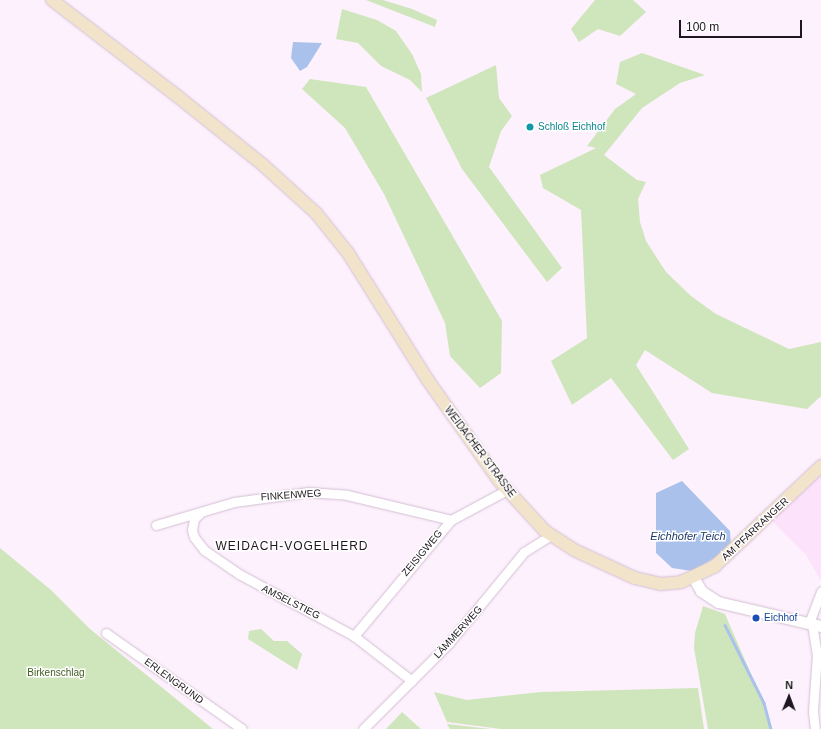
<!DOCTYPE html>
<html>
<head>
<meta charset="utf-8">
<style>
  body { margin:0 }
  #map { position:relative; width:821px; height:729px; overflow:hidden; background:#fdf1fd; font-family:Arial,sans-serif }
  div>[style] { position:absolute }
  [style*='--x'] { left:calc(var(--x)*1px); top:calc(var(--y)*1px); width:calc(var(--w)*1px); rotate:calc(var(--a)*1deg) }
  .built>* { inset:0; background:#fde2fc }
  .green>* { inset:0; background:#cfe5bb }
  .water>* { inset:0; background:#aac2eb }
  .stream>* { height:2.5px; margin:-1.25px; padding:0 1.25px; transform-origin:1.25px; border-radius:1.25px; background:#aac2eb }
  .roads { filter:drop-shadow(0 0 1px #d3bed2) drop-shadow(0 0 1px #d3bed2) }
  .minor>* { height:9px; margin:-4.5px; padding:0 4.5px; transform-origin:4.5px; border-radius:4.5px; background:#fff }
  .tertiary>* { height:11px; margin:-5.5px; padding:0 5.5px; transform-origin:5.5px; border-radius:5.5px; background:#fff }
  .secondary>* { height:12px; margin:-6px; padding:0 6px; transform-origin:6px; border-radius:6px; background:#f2e4ca }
  .dots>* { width:11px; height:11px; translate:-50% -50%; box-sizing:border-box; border:2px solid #fff; border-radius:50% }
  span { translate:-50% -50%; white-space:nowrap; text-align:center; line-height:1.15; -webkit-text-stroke:3px #fff; paint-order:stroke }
  .culture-label { font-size:10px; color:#0d838f }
  .left { translate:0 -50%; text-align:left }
  .street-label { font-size:10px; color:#1e171e }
  .transit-label { font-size:10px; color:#164399 }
  .park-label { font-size:10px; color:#3f5a1d }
  .water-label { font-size:11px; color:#1d396b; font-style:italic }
  .quarter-label { font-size:12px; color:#1e171e; letter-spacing:1px }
  .north { position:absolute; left:769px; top:677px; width:40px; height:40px; -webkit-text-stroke:3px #fff; paint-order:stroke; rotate:1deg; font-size:11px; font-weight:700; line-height:16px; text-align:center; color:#1e171e }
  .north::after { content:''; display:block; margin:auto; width:14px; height:18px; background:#1e171e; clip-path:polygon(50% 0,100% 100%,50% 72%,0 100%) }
  .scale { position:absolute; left:679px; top:20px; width:123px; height:18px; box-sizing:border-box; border:2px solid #1e171e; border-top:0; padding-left:5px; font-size:12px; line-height:14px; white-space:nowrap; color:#1e171e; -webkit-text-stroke:3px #fff; paint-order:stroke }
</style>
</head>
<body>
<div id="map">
  <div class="built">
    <i style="clip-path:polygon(821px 473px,821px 581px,806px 555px,772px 521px)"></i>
  </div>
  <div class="green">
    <i style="clip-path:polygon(366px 0,383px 0,412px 9px,437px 20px,435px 27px)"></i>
    <i style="clip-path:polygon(595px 0,633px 0,646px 12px,620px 36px,598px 29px,579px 42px,571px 29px)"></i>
    <i style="clip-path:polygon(342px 9px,377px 20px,396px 31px,412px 54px,421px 74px,422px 92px,410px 80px,381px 66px,358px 43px,336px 39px)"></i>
    <i style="clip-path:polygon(642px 53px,705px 75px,680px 83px,642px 108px,604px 155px,637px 180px,646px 182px,638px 199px,640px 222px,646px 241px,666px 272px,691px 296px,716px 314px,789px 349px,821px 342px,821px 396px,807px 409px,712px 393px,645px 350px,636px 365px,689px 449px,673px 460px,611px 378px,572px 405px,551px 361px,587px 338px,581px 210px,543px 188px,540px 175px,596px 148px,587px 146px,615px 109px,636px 94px,616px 84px,620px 62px)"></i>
    <i style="clip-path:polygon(496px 65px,499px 98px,512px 116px,501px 131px,489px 167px,562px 268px,547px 282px,462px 169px,426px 98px)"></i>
    <i style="clip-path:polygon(310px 79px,366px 87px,502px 321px,501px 373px,480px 388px,450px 356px,445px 323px,384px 194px,345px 128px,302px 89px)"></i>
    <i style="clip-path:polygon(0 548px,51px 590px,90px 629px,213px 729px,0 729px)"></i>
    <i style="clip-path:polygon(703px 606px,725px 614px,766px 709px,764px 710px,771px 729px,708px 729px,694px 648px,695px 633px)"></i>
    <i style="clip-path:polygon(261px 629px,274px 641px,287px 641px,302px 654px,297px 670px,248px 639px,249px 631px)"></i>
    <i style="clip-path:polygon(698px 688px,704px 729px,501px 729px,447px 722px,434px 692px,467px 700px,541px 692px)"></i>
    <i style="clip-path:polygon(402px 712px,421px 729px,386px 729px)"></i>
    <i style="clip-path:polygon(447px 724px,491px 729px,450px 729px)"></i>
  </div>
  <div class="water">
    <i style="clip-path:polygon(293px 42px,322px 43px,307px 67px,300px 71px,291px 58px)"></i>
    <i style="clip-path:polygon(682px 481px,730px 531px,731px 545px,718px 556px,692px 571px,672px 568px,656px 553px,656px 493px)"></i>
  </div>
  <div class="stream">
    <i style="--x:725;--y:625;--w:87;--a:63.4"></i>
    <i style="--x:764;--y:703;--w:27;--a:75"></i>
  </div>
  <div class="roads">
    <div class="minor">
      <i style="--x:200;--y:513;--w:8;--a:135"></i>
      <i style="--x:194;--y:519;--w:11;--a:100"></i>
      <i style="--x:192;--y:530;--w:7;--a:74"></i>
      <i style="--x:194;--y:537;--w:16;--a:52"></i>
      <i style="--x:204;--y:550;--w:42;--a:34.4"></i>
      <i style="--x:239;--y:574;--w:131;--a:28.3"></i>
      <i style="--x:354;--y:636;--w:73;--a:37.8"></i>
      <i style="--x:156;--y:525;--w:81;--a:-16.4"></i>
      <i style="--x:234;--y:502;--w:75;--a:-7.7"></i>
      <i style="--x:308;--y:492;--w:39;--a:4"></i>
      <i style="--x:347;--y:495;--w:107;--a:13.5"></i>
      <i style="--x:809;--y:623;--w:34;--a:-69"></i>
      <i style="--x:812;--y:624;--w:30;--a:81"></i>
      <i style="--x:817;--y:654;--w:57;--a:94"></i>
      <i style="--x:813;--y:711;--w:18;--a:84"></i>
      <i style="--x:106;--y:633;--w:166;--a:35.2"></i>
      <i style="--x:354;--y:636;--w:151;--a:-50.1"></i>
      <i style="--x:451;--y:520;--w:64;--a:-28.2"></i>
      <i style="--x:363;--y:729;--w:122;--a:-45"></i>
      <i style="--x:449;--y:643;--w:118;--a:-50.5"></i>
      <i style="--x:524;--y:552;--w:32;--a:-32"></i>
    </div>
    <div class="tertiary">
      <i style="--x:693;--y:577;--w:16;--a:60"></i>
      <i style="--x:701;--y:591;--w:20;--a:33"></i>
      <i style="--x:718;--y:602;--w:106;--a:13.1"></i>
    </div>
    <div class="secondary">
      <i style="--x:52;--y:0;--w:156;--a:37.5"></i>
      <i style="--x:176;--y:95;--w:112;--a:38.8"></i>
      <i style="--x:263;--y:165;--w:72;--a:42.2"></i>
      <i style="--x:316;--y:213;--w:51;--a:51.3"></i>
      <i style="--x:348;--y:253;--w:149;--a:57.9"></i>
      <i style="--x:427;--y:379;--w:126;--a:54.7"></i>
      <i style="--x:500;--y:482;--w:67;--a:47.4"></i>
      <i style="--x:545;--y:531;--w:35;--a:33"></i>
      <i style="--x:574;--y:550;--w:67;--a:24.7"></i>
      <i style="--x:635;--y:578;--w:26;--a:13"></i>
      <i style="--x:660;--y:584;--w:21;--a:-5"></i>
      <i style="--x:681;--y:582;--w:38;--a:-25"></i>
      <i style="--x:715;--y:566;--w:146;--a:-43.3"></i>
    </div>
  </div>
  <div class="dots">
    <i style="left:530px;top:127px;background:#0f9aa8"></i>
    <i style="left:756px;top:618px;background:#1a4fb4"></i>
  </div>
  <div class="culture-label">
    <span class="left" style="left:538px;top:127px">Schloß Eichhof</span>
  </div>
  <div class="street-label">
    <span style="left:480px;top:452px;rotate:53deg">WEIDACHER STRASSE</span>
    <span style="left:291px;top:495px;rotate:-4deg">FINKENWEG</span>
    <span style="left:755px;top:529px;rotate:-43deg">AM PFARRANGER</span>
    <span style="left:422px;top:553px;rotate:-50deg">ZEISIGWEG</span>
    <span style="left:291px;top:602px;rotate:27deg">AMSELSTIEG</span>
    <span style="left:458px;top:632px;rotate:-48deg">LÄMMERWEG</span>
    <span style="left:174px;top:681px;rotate:36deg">ERLENGRUND</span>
  </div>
  <div class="transit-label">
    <span class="left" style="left:764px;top:618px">Eichhof</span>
  </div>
  <div class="park-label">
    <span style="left:56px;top:673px">Birkenschlag</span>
  </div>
  <div class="water-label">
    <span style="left:688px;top:536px">Eichhofer Teich</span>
  </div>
  <div class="quarter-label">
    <span style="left:292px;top:547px">WEIDACH-VOGELHERD</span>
  </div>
  <div class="north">N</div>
  <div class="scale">100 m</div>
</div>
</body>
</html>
